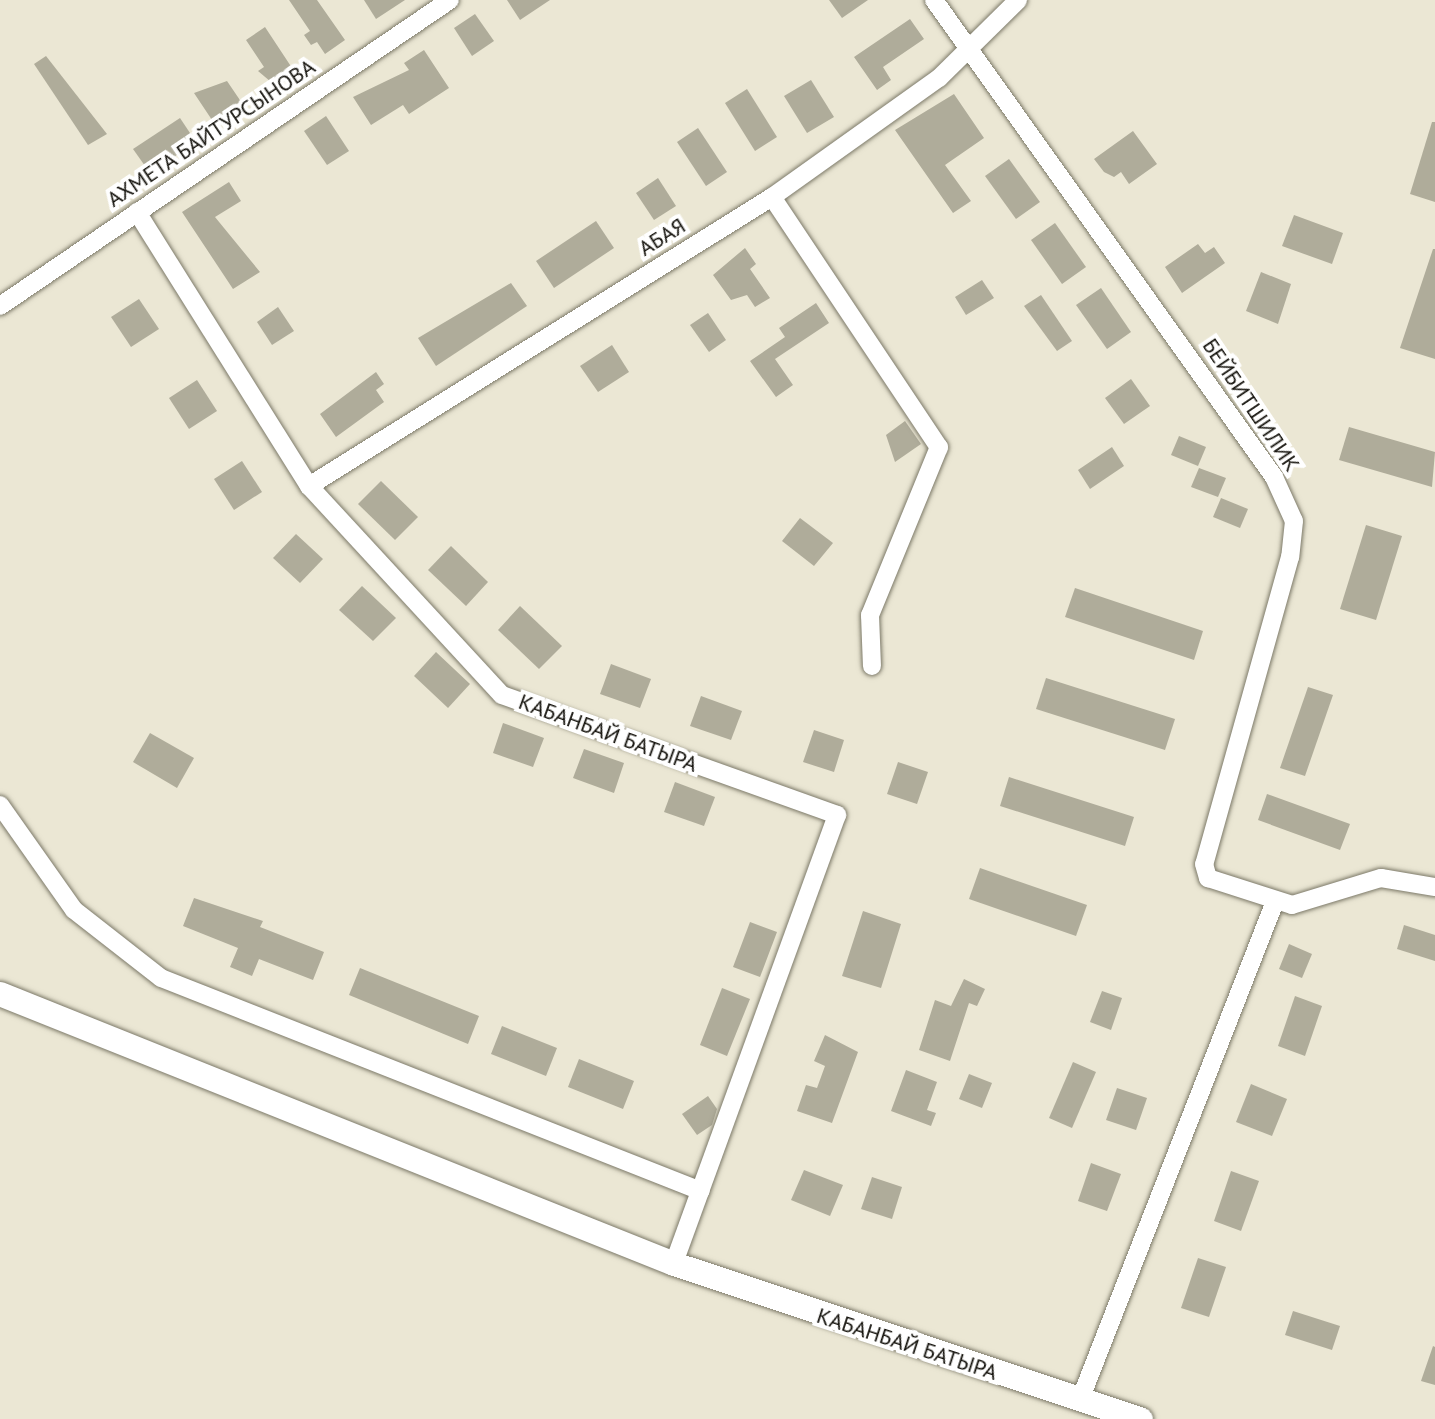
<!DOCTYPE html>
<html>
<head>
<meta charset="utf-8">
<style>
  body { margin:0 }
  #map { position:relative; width:1435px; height:1419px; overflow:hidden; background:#ebe7d4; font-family:"PT Sans",sans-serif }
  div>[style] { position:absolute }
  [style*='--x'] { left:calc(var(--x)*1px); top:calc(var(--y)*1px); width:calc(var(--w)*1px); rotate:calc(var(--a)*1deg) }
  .building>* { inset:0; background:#afac9a }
  .roads { filter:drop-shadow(0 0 2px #7c7968) drop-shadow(0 0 2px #7c7968) }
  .street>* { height:18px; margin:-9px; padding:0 9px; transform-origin:9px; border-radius:9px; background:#fff }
  .secondary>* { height:24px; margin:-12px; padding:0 12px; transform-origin:12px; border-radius:12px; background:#fff }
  span { translate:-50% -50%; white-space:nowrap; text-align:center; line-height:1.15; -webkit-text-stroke:8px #fff; paint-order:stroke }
  .street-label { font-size:22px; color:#14120c }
</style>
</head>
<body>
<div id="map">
  <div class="building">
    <i style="clip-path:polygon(289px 0,317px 0,345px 40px,325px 54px,317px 42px,311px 45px,304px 35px,310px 31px)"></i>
    <i style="clip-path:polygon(364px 0,405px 0,376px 19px)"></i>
    <i style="clip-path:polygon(507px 0,550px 0,520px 20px)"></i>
    <i style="clip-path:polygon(829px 0,868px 0,842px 18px)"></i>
    <i style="clip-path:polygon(475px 14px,494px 41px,472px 56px,454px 28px)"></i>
    <i style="clip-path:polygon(910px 19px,924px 39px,883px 67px,891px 80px,877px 90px,854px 57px)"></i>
    <i style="clip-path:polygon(265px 27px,296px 74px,277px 87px,258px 71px,264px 67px,246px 40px)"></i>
    <i style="clip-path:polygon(424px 50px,449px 88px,409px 114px,403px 105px,371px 125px,353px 97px,409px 70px,404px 63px)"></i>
    <i style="clip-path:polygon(46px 56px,107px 134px,88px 145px,34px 64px)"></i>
    <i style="clip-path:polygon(811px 80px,834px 117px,807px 133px,784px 96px)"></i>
    <i style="clip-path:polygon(227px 81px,246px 109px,223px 124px,218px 116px,212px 120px,194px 93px)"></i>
    <i style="clip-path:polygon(747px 89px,777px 137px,755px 151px,725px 103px)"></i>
    <i style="clip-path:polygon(954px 94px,984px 138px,945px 165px,971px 201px,953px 213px,895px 130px)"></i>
    <i style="clip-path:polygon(326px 116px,349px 151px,327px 165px,304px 131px)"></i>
    <i style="clip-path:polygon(180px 118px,196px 142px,150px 173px,133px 149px)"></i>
    <i style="clip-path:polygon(1432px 122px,1435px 122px,1435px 202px,1410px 194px)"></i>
    <i style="clip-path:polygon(698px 128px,727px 172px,706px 186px,677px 142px)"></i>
    <i style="clip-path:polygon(1133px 131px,1157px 164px,1129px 184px,1121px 172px,1114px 177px,1104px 172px,1094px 159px)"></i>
    <i style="clip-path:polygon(1009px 159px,1040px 202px,1016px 219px,985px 176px)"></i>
    <i style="clip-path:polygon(658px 178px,676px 206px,654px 220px,636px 193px)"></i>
    <i style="clip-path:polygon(229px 182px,241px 201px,215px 217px,260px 272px,233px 289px,182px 212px)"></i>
    <i style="clip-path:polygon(1294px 215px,1343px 233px,1332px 264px,1282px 246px)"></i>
    <i style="clip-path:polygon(596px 221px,614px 248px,554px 288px,536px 261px)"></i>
    <i style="clip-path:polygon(1055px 223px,1086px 267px,1062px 284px,1031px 240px)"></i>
    <i style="clip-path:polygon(1198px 244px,1205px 253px,1214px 247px,1225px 263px,1182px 293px,1165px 267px)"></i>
    <i style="clip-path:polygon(745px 248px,756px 264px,750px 269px,770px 298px,755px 307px,747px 295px,731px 300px,713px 275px)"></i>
    <i style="clip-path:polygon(1433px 249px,1435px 249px,1435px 359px,1400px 348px)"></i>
    <i style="clip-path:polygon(1261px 272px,1291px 284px,1278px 324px,1246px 311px)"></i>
    <i style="clip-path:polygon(982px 280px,994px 298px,966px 315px,955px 297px)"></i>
    <i style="clip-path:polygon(511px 283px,527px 306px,436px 366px,418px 338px)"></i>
    <i style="clip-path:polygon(1101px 288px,1131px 332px,1107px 349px,1076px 305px)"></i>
    <i style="clip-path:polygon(1041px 295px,1072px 341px,1057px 351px,1024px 306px)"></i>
    <i style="clip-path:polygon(139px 299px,159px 329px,131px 347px,111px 317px)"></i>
    <i style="clip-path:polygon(816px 303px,829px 323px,775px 359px,793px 385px,776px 397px,750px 361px,785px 337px,779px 328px)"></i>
    <i style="clip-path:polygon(278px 307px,294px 331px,272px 345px,257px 322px)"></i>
    <i style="clip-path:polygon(708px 313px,726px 340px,709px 352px,690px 325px)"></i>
    <i style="clip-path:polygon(612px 345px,629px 372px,598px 392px,580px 366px)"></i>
    <i style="clip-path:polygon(376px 372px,384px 384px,376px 390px,384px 402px,336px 437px,320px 414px)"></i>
    <i style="clip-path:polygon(1131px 379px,1150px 406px,1124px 424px,1105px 398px)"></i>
    <i style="clip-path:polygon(197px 380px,217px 411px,189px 429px,169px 398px)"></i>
    <i style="clip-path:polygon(905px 421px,921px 444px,895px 462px,886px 435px)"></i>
    <i style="clip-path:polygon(1349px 427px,1435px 452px,1432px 487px,1339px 460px)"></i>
    <i style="clip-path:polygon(1179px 436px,1206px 447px,1198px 466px,1171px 455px)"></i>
    <i style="clip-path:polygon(1112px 447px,1124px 466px,1090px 489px,1078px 470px)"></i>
    <i style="clip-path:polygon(242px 461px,262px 492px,234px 510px,214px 479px)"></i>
    <i style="clip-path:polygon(1199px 468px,1226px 478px,1218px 497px,1191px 487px)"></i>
    <i style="clip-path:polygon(381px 481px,418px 517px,395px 540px,358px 504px)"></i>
    <i style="clip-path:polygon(1221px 498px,1248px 509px,1240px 528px,1213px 517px)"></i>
    <i style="clip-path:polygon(800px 518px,833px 543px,814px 566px,782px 541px)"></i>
    <i style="clip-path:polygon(1366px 525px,1402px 536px,1376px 620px,1340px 609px)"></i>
    <i style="clip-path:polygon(296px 534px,323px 559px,300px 583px,273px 558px)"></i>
    <i style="clip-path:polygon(451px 546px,488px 582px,466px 606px,428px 570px)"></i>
    <i style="clip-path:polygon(362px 586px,396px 618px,373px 641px,339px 610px)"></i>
    <i style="clip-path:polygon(1075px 588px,1203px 631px,1194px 660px,1065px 617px)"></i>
    <i style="clip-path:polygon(520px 606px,562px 646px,539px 669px,498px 630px)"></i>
    <i style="clip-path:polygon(436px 652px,470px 684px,448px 708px,414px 676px)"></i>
    <i style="clip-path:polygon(611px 664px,651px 679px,640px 708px,600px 694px)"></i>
    <i style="clip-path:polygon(1046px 678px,1175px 719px,1165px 750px,1036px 709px)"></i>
    <i style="clip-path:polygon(1308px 687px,1333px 695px,1305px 776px,1280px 768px)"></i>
    <i style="clip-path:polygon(701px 696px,742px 711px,731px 740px,690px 726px)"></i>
    <i style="clip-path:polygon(503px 723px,544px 738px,533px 767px,493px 753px)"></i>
    <i style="clip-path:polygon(814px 730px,844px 740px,834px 772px,803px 762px)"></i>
    <i style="clip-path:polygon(150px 733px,194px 758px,177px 788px,133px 762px)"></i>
    <i style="clip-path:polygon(584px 749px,624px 763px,614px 793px,573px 778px)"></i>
    <i style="clip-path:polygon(898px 762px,928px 772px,917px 804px,887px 794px)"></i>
    <i style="clip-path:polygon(1009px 777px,1134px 817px,1125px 846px,1000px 806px)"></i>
    <i style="clip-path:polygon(675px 782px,715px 797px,704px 826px,664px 812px)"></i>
    <i style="clip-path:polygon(1267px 794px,1350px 824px,1340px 850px,1258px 820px)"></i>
    <i style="clip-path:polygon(980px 868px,1087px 905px,1076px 936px,969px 899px)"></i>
    <i style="clip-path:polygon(194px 898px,263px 921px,260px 927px,324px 952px,313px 980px,259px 959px,252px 976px,230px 967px,238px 948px,183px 926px)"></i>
    <i style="clip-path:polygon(863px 911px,901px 924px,881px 988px,842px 976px)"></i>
    <i style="clip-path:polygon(750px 922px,777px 932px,760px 977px,733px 967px)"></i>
    <i style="clip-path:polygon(1404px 925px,1435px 935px,1435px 961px,1397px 949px)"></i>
    <i style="clip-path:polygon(1289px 944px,1312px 954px,1302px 978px,1279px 969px)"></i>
    <i style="clip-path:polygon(360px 968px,479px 1016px,468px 1044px,349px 995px)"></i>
    <i style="clip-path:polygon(964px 979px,985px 989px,977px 1006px,969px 1003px,950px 1061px,919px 1050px,935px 1000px,951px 1006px)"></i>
    <i style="clip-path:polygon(722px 988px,750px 999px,727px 1056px,700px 1045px)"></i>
    <i style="clip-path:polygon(1102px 991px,1122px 998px,1111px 1030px,1090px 1022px)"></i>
    <i style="clip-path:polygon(1295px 996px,1322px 1006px,1305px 1056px,1278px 1046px)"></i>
    <i style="clip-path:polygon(502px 1026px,557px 1048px,546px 1076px,491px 1054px)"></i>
    <i style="clip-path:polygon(825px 1035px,858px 1052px,832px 1123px,797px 1111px,806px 1085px,817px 1088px,825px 1066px,814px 1061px)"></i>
    <i style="clip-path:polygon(579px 1059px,634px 1081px,623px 1109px,568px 1087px)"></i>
    <i style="clip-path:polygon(1073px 1062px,1096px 1072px,1072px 1128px,1049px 1118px)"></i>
    <i style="clip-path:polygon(906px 1070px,937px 1082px,927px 1110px,936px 1113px,931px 1126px,891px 1111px)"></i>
    <i style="clip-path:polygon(969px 1074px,992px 1083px,982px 1108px,959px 1099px)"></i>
    <i style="clip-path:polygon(1251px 1084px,1287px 1099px,1272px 1136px,1236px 1122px)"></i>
    <i style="clip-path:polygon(1117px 1088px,1147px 1098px,1136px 1130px,1106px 1120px)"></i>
    <i style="clip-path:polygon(708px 1096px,717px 1109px,712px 1125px,697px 1135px,682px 1114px)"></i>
    <i style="clip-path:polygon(1091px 1163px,1121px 1174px,1107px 1211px,1078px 1201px)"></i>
    <i style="clip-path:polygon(804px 1170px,843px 1185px,830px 1216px,791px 1200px)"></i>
    <i style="clip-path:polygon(1231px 1171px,1259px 1181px,1241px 1231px,1214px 1221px)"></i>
    <i style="clip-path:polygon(872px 1177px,902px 1187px,892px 1219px,861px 1209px)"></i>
    <i style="clip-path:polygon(1198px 1258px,1226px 1267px,1209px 1317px,1181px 1308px)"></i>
    <i style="clip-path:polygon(1293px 1311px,1340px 1326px,1332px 1350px,1285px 1335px)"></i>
    <i style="clip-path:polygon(1433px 1346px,1435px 1347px,1435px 1385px,1421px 1381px)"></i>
  </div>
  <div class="roads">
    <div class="street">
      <i style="--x:934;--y:0;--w:586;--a:54.52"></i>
      <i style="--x:1274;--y:477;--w:48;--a:65.6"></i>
      <i style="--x:1294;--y:521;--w:36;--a:96"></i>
      <i style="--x:1290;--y:557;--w:319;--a:105.6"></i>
      <i style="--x:1204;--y:864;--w:15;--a:74"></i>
      <i style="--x:1208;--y:878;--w:88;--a:17.8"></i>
      <i style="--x:1292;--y:905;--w:93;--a:-16.9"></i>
      <i style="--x:1381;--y:878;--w:55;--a:9.5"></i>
      <i style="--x:772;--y:197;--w:301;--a:56.3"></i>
      <i style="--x:939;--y:447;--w:182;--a:112.3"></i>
      <i style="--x:870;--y:615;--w:51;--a:87.8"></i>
      <i style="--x:137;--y:212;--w:324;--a:57.9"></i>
      <i style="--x:309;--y:486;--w:284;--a:47.3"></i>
      <i style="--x:502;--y:695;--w:356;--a:19.7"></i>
      <i style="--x:837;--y:815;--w:478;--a:110"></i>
      <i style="--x:0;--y:306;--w:544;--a:-34.22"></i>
      <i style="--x:309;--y:486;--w:546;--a:-31.97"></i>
      <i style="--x:772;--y:197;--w:205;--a:-35.5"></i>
      <i style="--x:939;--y:78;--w:111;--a:-44.6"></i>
      <i style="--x:0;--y:805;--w:128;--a:54.8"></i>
      <i style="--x:74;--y:910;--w:110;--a:38"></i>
      <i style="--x:161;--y:978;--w:580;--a:21.53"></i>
      <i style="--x:1080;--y:1400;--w:533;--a:-68.64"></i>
    </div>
    <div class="secondary">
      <i style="--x:0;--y:994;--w:726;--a:21.83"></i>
      <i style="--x:674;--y:1264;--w:492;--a:18.4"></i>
    </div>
  </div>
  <div class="street-label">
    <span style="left:211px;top:133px;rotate:-34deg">АХМЕТА БАЙТУРСЫНОВА</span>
    <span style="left:662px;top:237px;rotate:-32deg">АБАЯ</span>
    <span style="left:1251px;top:405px;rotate:56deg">БЕЙБИТШИЛИК</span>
    <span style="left:608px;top:733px;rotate:20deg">КАБАНБАЙ БАТЫРА</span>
    <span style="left:907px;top:1344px;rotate:18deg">КАБАНБАЙ БАТЫРА</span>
  </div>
</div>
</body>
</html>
